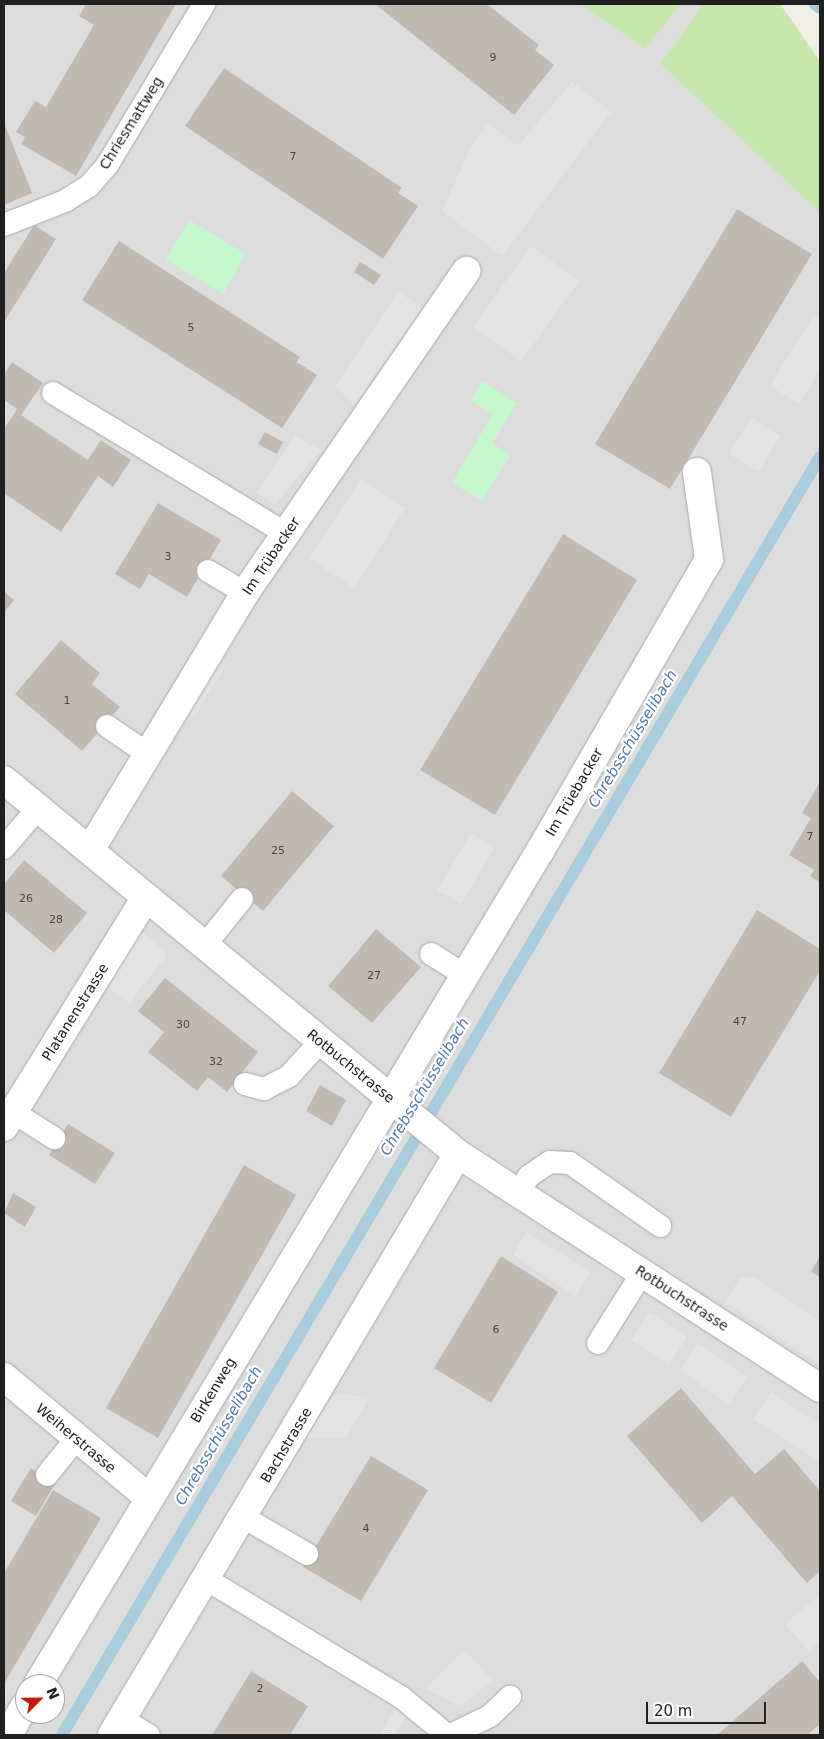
<!DOCTYPE html>
<html>
<head>
<meta charset="utf-8">
<style>
  body { margin:0 }
  #map { position:relative; width:824px; height:1739px; overflow:hidden; background:#f0eee7; font-family:"DejaVu Sans",sans-serif }
  div>[style] { position:absolute }
  [style*='--x'] { left:calc(var(--x)*1px); top:calc(var(--y)*1px); width:calc(var(--w)*1px); rotate:calc(var(--a)*1deg) }
  .residential>* { inset:0; background:#dedddd }
  .grass>* { inset:0; background:#c6e8af }
  .park>* { inset:0; background:#c6f8ce }
  .parking>* { inset:0; background:#e4e4e4 }
  .stream>* { height:12px; margin:-6px; padding:0 6px; transform-origin:6px; border-radius:6px; background:#a9ccdc }
  .building>* { inset:0; background:#c1bab3 }
  .roads { filter:drop-shadow(0 0 1px #a7a7a7) drop-shadow(0 0 1px #a7a7a7) }
  .service>* { height:22px; margin:-11px; padding:0 11px; transform-origin:11px; border-radius:11px; background:#fff }
  .minor>* { height:28px; margin:-14px; padding:0 14px; transform-origin:14px; border-radius:14px; background:#fff }
  span { translate:-50% -50%; white-space:nowrap; text-align:center; line-height:1.15; -webkit-text-stroke:4.5px #fff; paint-order:stroke }
  .number-label { font-size:11px; color:#484645 }
  .number-label span { -webkit-text-stroke-width:0 }
  .street-label { font-size:14px; color:#202020 }
  .water-label { font-size:15px; color:#4f76ad; font-style:italic }
  .frame { position:absolute; inset:0; border:5px solid #202020; pointer-events:none }
  .north { position:absolute; left:15px; top:1674px; width:50px; height:50px; box-sizing:border-box; background:#fff; border:1px solid #a6a6a6; border-radius:50%; rotate:67deg; font-size:14px; font-weight:700; line-height:20px; text-align:center; color:#202020 }
  .north::after { content:''; display:block; margin:auto; width:18px; height:22px; background:#c81808; clip-path:polygon(50% 0,100% 100%,50% 72%,0 100%) }
  .scale { position:absolute; left:646px; top:1702px; width:120px; height:22px; box-sizing:border-box; border:2px solid #202020; border-top:0; padding-left:6px; font-size:15px; line-height:18px; white-space:nowrap; color:#202020; -webkit-text-stroke:4px #fff; paint-order:stroke }
</style>
</head>
<body>
<div id="map">
  <div class="residential">
    <i style="clip-path:polygon(evenodd,4px 4px,703px 4px,660px 64px,820px 213px,820px 1735px,4px 1735px,4px 4px,25px 1684px,55px 1684px,55px 1714px,25px 1714px,25px 1684px)"></i>
  </div>
  <div class="grass">
    <i style="clip-path:polygon(580px 4px,681px 4px,645px 49px)"></i>
    <i style="clip-path:polygon(703px 4px,780px 4px,820px 61px,820px 213px,660px 64px)"></i>
  </div>
  <div class="park">
    <i style="clip-path:polygon(189px 220px,246px 254px,223px 294px,166px 260px)"></i>
    <i style="clip-path:polygon(482px 381px,517px 403px,492px 443px,510px 455px,482px 501px,452px 483px,493px 414px,471px 400px)"></i>
  </div>
  <div class="parking">
    <i style="clip-path:polygon(572px 82px,611px 112px,502px 256px,442px 211px,473px 143px,488px 124px,518px 146px)"></i>
    <i style="clip-path:polygon(531px 246px,579px 281px,521px 361px,473px 327px)"></i>
    <i style="clip-path:polygon(398px 292px,422px 307px,354px 405px,335px 386px)"></i>
    <i style="clip-path:polygon(814px 315px,820px 319px,820px 369px,799px 404px,770px 386px)"></i>
    <i style="clip-path:polygon(751px 418px,780px 436px,758px 472px,729px 454px)"></i>
    <i style="clip-path:polygon(295px 436px,321px 450px,275px 504px,256px 493px)"></i>
    <i style="clip-path:polygon(361px 479px,405px 508px,354px 588px,309px 558px)"></i>
    <i style="clip-path:polygon(215px 660px,225px 666px,194px 717px,184px 711px)"></i>
    <i style="clip-path:polygon(471px 833px,495px 847px,461px 904px,437px 890px)"></i>
    <i style="clip-path:polygon(143px 932px,167px 955px,129px 1003px,107px 987px,136px 936px)"></i>
    <i style="clip-path:polygon(527px 1232px,591px 1272px,576px 1296px,513px 1255px)"></i>
    <i style="clip-path:polygon(740px 1278px,756px 1278px,820px 1321px,820px 1364px,725px 1302px)"></i>
    <i style="clip-path:polygon(650px 1312px,687px 1337px,669px 1365px,631px 1340px)"></i>
    <i style="clip-path:polygon(698px 1343px,747px 1377px,729px 1404px,680px 1370px)"></i>
    <i style="clip-path:polygon(771px 1392px,820px 1424px,820px 1462px,753px 1419px)"></i>
    <i style="clip-path:polygon(334px 1394px,370px 1397px,346px 1438px,306px 1437px)"></i>
    <i style="clip-path:polygon(820px 1595px,820px 1641px,809px 1651px,785px 1624px)"></i>
    <i style="clip-path:polygon(465px 1650px,492px 1680px,461px 1706px,425px 1688px)"></i>
    <i style="clip-path:polygon(395px 1710px,406px 1717px,394px 1735px,379px 1735px)"></i>
  </div>
  <div class="stream">
    <i style="--x:815;--y:4;--w:6;--a:39"></i>
    <i style="--x:62;--y:1735;--w:1486;--a:-59.33"></i>
  </div>
  <div class="building">
    <i style="clip-path:polygon(86px 4px,176px 4px,76px 176px,21px 144px,25px 137px,16px 132px,35px 101px,46px 107px,94px 25px,79px 16px)"></i>
    <i style="clip-path:polygon(375px 4px,487px 4px,539px 45px,535px 50px,554px 65px,514px 115px)"></i>
    <i style="clip-path:polygon(224px 68px,402px 188px,398px 193px,418px 206px,383px 259px,185px 126px)"></i>
    <i style="clip-path:polygon(4px 123px,32px 193px,4px 205px)"></i>
    <i style="clip-path:polygon(737px 209px,812px 254px,670px 489px,595px 444px)"></i>
    <i style="clip-path:polygon(34px 225px,56px 239px,4px 322px,4px 273px)"></i>
    <i style="clip-path:polygon(119px 241px,300px 357px,297px 362px,317px 375px,282px 428px,82px 300px)"></i>
    <i style="clip-path:polygon(360px 262px,381px 275px,374px 285px,354px 272px)"></i>
    <i style="clip-path:polygon(12px 362px,43px 383px,21px 415px,88px 460px,101px 440px,131px 460px,113px 487px,98px 476px,61px 532px,4px 493px,4px 429px,17px 409px,4px 400px,4px 375px)"></i>
    <i style="clip-path:polygon(265px 432px,283px 442px,277px 454px,258px 444px)"></i>
    <i style="clip-path:polygon(158px 503px,221px 540px,187px 597px,149px 574px,140px 589px,115px 574px)"></i>
    <i style="clip-path:polygon(563px 534px,637px 580px,495px 815px,420px 770px)"></i>
    <i style="clip-path:polygon(4px 592px,14px 600px,4px 613px)"></i>
    <i style="clip-path:polygon(61px 640px,100px 673px,92px 684px,120px 707px,82px 751px,15px 694px)"></i>
    <i style="clip-path:polygon(820px 782px,820px 882px,810px 876px,814px 870px,789px 855px,811px 818px,802px 813px)"></i>
    <i style="clip-path:polygon(292px 791px,334px 826px,263px 911px,221px 876px)"></i>
    <i style="clip-path:polygon(24px 860px,87px 913px,54px 953px,4px 910px,4px 884px)"></i>
    <i style="clip-path:polygon(757px 910px,820px 949px,820px 971px,731px 1117px,659px 1073px)"></i>
    <i style="clip-path:polygon(376px 929px,421px 967px,372px 1023px,328px 986px)"></i>
    <i style="clip-path:polygon(165px 978px,258px 1052px,227px 1092px,208px 1077px,197px 1091px,148px 1052px,164px 1032px,138px 1011px)"></i>
    <i style="clip-path:polygon(320px 1085px,346px 1100px,332px 1126px,306px 1111px)"></i>
    <i style="clip-path:polygon(68px 1124px,115px 1153px,95px 1184px,49px 1155px)"></i>
    <i style="clip-path:polygon(244px 1165px,296px 1195px,158px 1438px,106px 1408px)"></i>
    <i style="clip-path:polygon(13px 1193px,36px 1207px,25px 1227px,4px 1213px)"></i>
    <i style="clip-path:polygon(501px 1256px,558px 1292px,491px 1403px,434px 1368px)"></i>
    <i style="clip-path:polygon(820px 1256px,820px 1277px,811px 1272px)"></i>
    <i style="clip-path:polygon(681px 1388px,755px 1474px,784px 1449px,820px 1491px,820px 1571px,807px 1583px,732px 1496px,702px 1523px,627px 1436px)"></i>
    <i style="clip-path:polygon(371px 1456px,428px 1490px,361px 1601px,303px 1567px)"></i>
    <i style="clip-path:polygon(31px 1468px,55px 1484px,36px 1516px,11px 1501px)"></i>
    <i style="clip-path:polygon(53px 1490px,101px 1518px,4px 1684px,4px 1573px)"></i>
    <i style="clip-path:polygon(802px 1661px,820px 1682px,820px 1724px,807px 1735px,717px 1735px)"></i>
    <i style="clip-path:polygon(251px 1671px,308px 1706px,290px 1735px,212px 1735px)"></i>
  </div>
  <div class="roads">
    <div class="service">
      <i style="--x:4;--y:225;--w:66;--a:-21.5"></i>
      <i style="--x:65;--y:201;--w:28;--a:-32"></i>
      <i style="--x:89;--y:186;--w:29;--a:-49"></i>
      <i style="--x:108;--y:164;--w:187;--a:-59"></i>
      <i style="--x:53;--y:393;--w:271;--a:31.1"></i>
      <i style="--x:208;--y:571;--w:43;--a:30.7"></i>
      <i style="--x:107;--y:726;--w:50;--a:34.3"></i>
      <i style="--x:4;--y:848;--w:52;--a:-49.6"></i>
      <i style="--x:205;--y:945;--w:59;--a:-51.2"></i>
      <i style="--x:431;--y:954;--w:39;--a:32"></i>
      <i style="--x:245;--y:1084;--w:20;--a:15"></i>
      <i style="--x:264;--y:1089;--w:28;--a:-27"></i>
      <i style="--x:289;--y:1076;--w:47;--a:-47.6"></i>
      <i style="--x:13;--y:1112;--w:49;--a:32.4"></i>
      <i style="--x:518;--y:1193;--w:20;--a:-57"></i>
      <i style="--x:529;--y:1176;--w:25;--a:-34"></i>
      <i style="--x:550;--y:1162;--w:20;--a:3"></i>
      <i style="--x:570;--y:1163;--w:110;--a:35"></i>
      <i style="--x:598;--y:1343;--w:83;--a:-57.8"></i>
      <i style="--x:47;--y:1475;--w:48;--a:-51"></i>
      <i style="--x:243;--y:1517;--w:74;--a:30"></i>
      <i style="--x:206;--y:1579;--w:228;--a:31.2"></i>
      <i style="--x:401;--y:1697;--w:60;--a:39.6"></i>
      <i style="--x:122;--y:1719;--w:31;--a:31"></i>
      <i style="--x:451;--y:1735;--w:43;--a:-26"></i>
      <i style="--x:490;--y:1716;--w:28;--a:-44"></i>
    </div>
    <div class="minor">
      <i style="--x:4;--y:780;--w:588;--a:39.48"></i>
      <i style="--x:458;--y:1154;--w:431;--a:32.9"></i>
      <i style="--x:90;--y:850;--w:300;--a:-58.9"></i>
      <i style="--x:245;--y:593;--w:391;--a:-55.5"></i>
      <i style="--x:4;--y:1127;--w:270;--a:-58.3"></i>
      <i style="--x:4;--y:1377;--w:189;--a:39.8"></i>
      <i style="--x:38;--y:1684;--w:973;--a:-58.93"></i>
      <i style="--x:540;--y:851;--w:337;--a:-59.9"></i>
      <i style="--x:709;--y:559;--w:88;--a:-97.9"></i>
      <i style="--x:8;--y:1735;--w:34;--a:-60"></i>
      <i style="--x:112;--y:1735;--w:676;--a:-59.23"></i>
    </div>
  </div>
  <div class="number-label">
    <span style="left:493px;top:58px">9</span>
    <span style="left:293px;top:157px">7</span>
    <span style="left:191px;top:328px">5</span>
    <span style="left:168px;top:557px">3</span>
    <span style="left:67px;top:701px">1</span>
    <span style="left:810px;top:837px">7</span>
    <span style="left:278px;top:851px">25</span>
    <span style="left:26px;top:899px">26</span>
    <span style="left:56px;top:920px">28</span>
    <span style="left:374px;top:976px">27</span>
    <span style="left:740px;top:1022px">47</span>
    <span style="left:183px;top:1025px">30</span>
    <span style="left:216px;top:1062px">32</span>
    <span style="left:496px;top:1330px">6</span>
    <span style="left:366px;top:1529px">4</span>
    <span style="left:260px;top:1689px">2</span>
  </div>
  <div class="street-label">
    <span style="left:131px;top:123px;rotate:-58deg">Chriesmattweg</span>
    <span style="left:271px;top:556px;rotate:-56deg">Im Trübacker</span>
    <span style="left:574px;top:792px;rotate:-60deg">Im Trüebacker</span>
    <span style="left:75px;top:1012px;rotate:-58deg">Platanenstrasse</span>
    <span style="left:351px;top:1066px;rotate:39deg">Rotbuchstrasse</span>
    <span style="left:682px;top:1298px;rotate:33deg">Rotbuchstrasse</span>
    <span style="left:213px;top:1390px;rotate:-59deg">Birkenweg</span>
    <span style="left:76px;top:1438px;rotate:40deg">Weiherstrasse</span>
    <span style="left:286px;top:1445px;rotate:-59deg">Bachstrasse</span>
  </div>
  <div class="water-label">
    <span style="left:633px;top:739px;rotate:-59deg">Chrebsschüsselibach</span>
    <span style="left:425px;top:1087px;rotate:-59deg">Chrebsschüsselibach</span>
    <span style="left:219px;top:1436px;rotate:-60deg">Chrebsschüsselibach</span>
  </div>
  <div class="frame"></div>
  <div class="north">N</div>
  <div class="scale">20 m</div>
</div>
</body>
</html>
